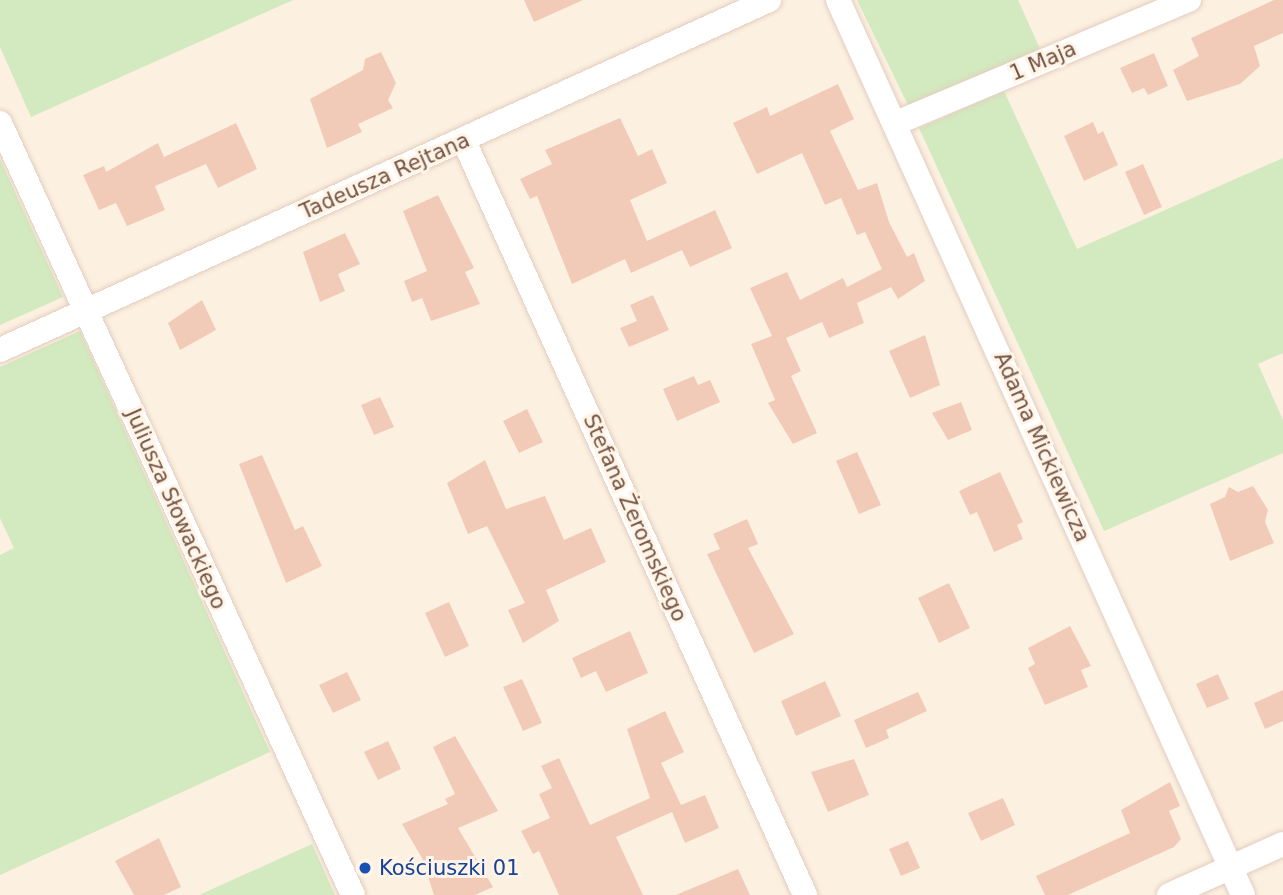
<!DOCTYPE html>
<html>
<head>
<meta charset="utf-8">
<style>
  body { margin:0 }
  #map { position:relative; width:1283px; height:895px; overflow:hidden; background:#fcf0e0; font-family:"DejaVu Sans",sans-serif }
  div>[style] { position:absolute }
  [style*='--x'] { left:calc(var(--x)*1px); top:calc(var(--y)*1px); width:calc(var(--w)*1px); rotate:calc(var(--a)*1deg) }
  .green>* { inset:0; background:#d3e9bf }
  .building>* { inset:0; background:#f2cbb8 }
  .roads { filter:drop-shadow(0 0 2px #e2cdbf) drop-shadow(0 0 2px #e2cdbf) }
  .minor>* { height:24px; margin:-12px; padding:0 12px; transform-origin:12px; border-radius:12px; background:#fff }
  .dots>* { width:19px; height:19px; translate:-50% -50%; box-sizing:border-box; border:4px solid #fff4e6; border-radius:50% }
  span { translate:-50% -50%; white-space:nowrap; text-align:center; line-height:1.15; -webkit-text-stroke:6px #fff4e6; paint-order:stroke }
  .street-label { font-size:21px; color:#735447 }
  .transit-label { font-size:21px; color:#164399 }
  .left { translate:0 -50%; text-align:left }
</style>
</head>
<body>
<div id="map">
  <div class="green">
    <i style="clip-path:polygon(0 0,293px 0,31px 117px,0 47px)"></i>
    <i style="clip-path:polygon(857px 0,1018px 0,1041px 51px,908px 105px)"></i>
    <i style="clip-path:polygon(1004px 91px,1077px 249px,1283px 158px,1283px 353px,1258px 364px,1283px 420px,1283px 453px,1104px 531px,919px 128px)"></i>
    <i style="clip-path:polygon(0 159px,63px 297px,0 325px)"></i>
    <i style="clip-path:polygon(80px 331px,270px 752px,0 875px,0 555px,14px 548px,0 518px,0 367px)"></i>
    <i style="clip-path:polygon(312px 844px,335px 895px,199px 895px)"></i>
  </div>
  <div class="building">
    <i style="clip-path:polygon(524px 0,583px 0,534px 22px)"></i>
    <i style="clip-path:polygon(1274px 0,1283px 0,1283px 33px,1254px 46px,1260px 66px,1240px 84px,1187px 101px,1173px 70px,1199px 56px,1191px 38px)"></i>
    <i style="clip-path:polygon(381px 52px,396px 83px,388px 100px,393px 108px,358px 124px,362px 132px,327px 148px,310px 99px,363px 70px,365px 59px)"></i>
    <i style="clip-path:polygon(1154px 53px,1168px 86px,1148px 95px,1144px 88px,1132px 93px,1120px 68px)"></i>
    <i style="clip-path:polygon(838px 84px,854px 119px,830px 131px,858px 190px,877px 183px,889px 222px,907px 257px,914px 253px,925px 281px,898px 299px,891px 287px,857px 303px,864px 323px,829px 338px,822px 322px,786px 338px,801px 371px,791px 376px,817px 433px,793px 444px,768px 403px,775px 400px,751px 344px,772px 336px,750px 288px,787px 272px,800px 300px,843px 278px,847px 287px,882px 269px,865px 232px,857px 235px,841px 198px,825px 205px,802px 153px,757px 174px,733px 123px,767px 107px,770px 116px)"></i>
    <i style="clip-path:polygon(620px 118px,638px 156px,652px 149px,667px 183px,630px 200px,647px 241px,715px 210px,732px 248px,690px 267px,682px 250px,631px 273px,625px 259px,572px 284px,537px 196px,530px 199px,520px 179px,552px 164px,545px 150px)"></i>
    <i style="clip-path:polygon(1093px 122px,1098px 134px,1103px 131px,1118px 165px,1084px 181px,1064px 136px)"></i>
    <i style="clip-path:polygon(236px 123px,257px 169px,218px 188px,206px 164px,155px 186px,165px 210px,127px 226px,116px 203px,99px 210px,83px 175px,104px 166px,106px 172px,158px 143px,164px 157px)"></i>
    <i style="clip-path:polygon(1143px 164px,1162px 207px,1144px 215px,1125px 172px)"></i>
    <i style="clip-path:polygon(438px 195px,474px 268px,465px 272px,480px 304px,431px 321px,422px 298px,412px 302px,404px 281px,427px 271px,403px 211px)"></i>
    <i style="clip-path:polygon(345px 233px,360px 264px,338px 274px,345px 291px,320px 302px,303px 252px)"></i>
    <i style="clip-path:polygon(653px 295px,669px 330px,629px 347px,620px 328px,637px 321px,630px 305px)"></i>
    <i style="clip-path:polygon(202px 300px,216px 330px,180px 350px,168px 323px)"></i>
    <i style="clip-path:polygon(925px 335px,940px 385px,910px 398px,889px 351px)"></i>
    <i style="clip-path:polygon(694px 376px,698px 385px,710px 380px,720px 402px,677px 421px,663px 389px)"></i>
    <i style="clip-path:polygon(380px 397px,394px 427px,374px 435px,361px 405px)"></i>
    <i style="clip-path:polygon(961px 402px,972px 430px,948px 440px,932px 413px)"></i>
    <i style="clip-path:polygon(527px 409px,543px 442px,519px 453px,503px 421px)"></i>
    <i style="clip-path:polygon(857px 452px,881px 505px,859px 514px,836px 461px)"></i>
    <i style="clip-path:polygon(262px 455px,295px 530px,303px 526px,322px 566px,286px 583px,239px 464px)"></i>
    <i style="clip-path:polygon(485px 460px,506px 509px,545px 496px,564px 540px,591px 528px,606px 562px,546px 590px,559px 621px,523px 643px,508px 610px,525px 603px,487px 526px,468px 534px,447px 483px)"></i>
    <i style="clip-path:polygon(1000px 472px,1023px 522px,1017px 525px,1023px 539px,994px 552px,977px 512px,970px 515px,959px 491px)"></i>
    <i style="clip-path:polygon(1253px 486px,1268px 510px,1265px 522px,1274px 543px,1230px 561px,1210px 504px,1225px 497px,1229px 487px,1238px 492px)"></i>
    <i style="clip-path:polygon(747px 519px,758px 544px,748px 548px,794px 634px,754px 653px,707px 554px,720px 549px,713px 534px)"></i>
    <i style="clip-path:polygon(949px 583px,970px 628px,939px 643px,918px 598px)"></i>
    <i style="clip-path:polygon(449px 602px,469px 646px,445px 657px,425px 613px)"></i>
    <i style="clip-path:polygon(1070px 626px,1091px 666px,1081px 670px,1088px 687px,1045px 705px,1028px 668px,1035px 664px,1028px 648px)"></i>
    <i style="clip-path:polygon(630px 631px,648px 673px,606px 692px,596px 671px,581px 678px,572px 658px)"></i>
    <i style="clip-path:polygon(347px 672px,361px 700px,333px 713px,319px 685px)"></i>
    <i style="clip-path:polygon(1218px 674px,1229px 699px,1207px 708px,1196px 684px)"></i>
    <i style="clip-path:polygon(522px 679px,542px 723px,523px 731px,503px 687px)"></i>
    <i style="clip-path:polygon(825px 681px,841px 716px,796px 736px,781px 701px)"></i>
    <i style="clip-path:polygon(1283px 690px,1283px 721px,1265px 729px,1254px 703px)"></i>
    <i style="clip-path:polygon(918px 692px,927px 711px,886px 730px,889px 738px,866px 748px,854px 720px)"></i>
    <i style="clip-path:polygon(665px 711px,684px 752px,661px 763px,681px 805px,705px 795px,719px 828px,685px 843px,672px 812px,616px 837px,643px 895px,559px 895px,539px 851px,533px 854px,521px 831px,550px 818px,539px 794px,552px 788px,541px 766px,559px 758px,590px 825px,650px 798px,627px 729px)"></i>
    <i style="clip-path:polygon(455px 736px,498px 811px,458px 828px,493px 887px,475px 895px,434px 895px,422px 858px,402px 824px,448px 804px,445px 799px,455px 794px,433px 747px)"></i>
    <i style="clip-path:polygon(388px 741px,401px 769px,378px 780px,364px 752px)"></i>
    <i style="clip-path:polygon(854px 759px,869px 795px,828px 812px,811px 772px)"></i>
    <i style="clip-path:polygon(1170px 782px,1180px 806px,1169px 811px,1181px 839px,1174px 847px,1068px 895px,1045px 895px,1036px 876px,1130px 833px,1121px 810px)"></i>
    <i style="clip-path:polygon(1003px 798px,1015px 825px,981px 841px,968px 813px)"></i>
    <i style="clip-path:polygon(159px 838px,181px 887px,164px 895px,134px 895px,115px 861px)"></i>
    <i style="clip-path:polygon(908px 841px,920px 868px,901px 876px,889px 849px)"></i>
    <i style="clip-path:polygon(738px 869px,750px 895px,676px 895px)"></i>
  </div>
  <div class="roads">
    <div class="minor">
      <i style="--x:838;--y:0;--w:982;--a:65.65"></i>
      <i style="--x:0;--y:123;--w:849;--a:65.43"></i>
      <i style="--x:896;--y:123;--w:318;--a:-22.8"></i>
      <i style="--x:464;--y:141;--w:828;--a:65.66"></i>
      <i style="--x:0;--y:350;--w:845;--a:-24.47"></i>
      <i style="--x:1169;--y:895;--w:125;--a:-24.1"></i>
    </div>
  </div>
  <div class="dots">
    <i style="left:365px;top:868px;background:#1a4fb4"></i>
  </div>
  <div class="street-label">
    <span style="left:1043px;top:61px;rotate:-23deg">1 Maja</span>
    <span style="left:385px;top:176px;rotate:-24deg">Tadeusza Rejtana</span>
    <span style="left:1042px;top:447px;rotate:66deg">Adama Mickiewicza</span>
    <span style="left:176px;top:509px;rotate:66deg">Juliusza Słowackiego</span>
    <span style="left:635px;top:518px;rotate:66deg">Stefana Żeromskiego</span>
  </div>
  <div class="transit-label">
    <span class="left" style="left:379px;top:868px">Kościuszki 01</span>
  </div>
</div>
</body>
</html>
